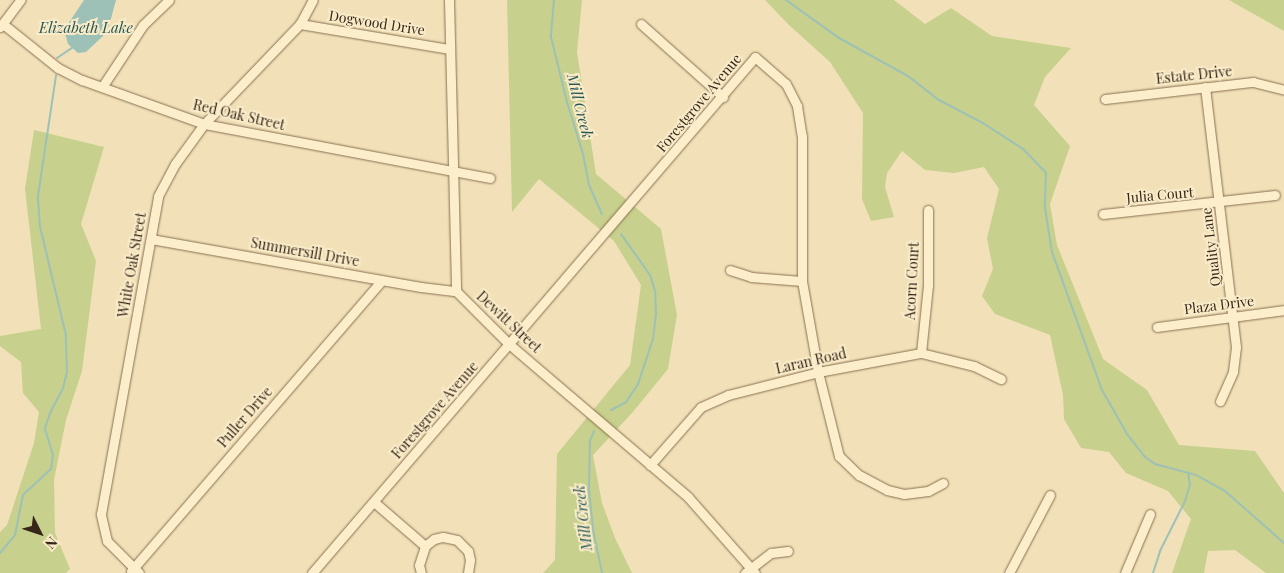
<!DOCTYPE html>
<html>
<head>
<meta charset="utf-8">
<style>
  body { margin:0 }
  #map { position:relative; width:1284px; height:573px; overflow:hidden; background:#f2e1b8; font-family:"Playfair Display",serif }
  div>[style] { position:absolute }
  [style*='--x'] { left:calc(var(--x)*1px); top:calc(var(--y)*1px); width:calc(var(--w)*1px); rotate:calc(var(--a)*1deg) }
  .green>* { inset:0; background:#c7d08c }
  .water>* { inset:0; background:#9dc1b7 }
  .stream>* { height:2px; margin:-1px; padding:0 1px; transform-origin:1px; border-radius:1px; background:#9dc1b7 }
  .roads { filter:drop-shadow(0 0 1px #897052) drop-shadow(0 0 1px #897052) }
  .minor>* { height:9px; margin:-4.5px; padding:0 4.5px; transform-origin:4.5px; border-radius:4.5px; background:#fceecb }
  span { translate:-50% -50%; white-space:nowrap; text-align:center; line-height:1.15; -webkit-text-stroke:4px #f9ebc8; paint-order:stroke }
  .street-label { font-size:14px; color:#362719 }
  .water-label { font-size:15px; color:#265755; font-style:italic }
  .north { position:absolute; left:15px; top:508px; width:50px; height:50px; -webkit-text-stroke:4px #f9ebc8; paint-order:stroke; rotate:131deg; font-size:14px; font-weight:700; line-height:20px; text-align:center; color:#362719 }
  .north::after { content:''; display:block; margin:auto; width:18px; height:22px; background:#362719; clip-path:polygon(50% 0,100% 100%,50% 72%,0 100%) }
</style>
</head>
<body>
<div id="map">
  <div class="green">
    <i style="clip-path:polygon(507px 0,582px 0,577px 52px,596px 174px,661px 229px,677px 315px,668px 369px,632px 413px,593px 455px,602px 503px,615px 538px,632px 573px,543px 573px,555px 560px,557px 454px,630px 365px,641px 285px,614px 241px,539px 179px,512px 212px)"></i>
    <i style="clip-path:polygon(765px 0,894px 0,925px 24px,951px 8px,992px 36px,1071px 48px,1045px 77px,1034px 105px,1070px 146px,1050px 204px,1057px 245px,1103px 359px,1147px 390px,1179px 445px,1255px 451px,1284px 493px,1284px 573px,1266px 573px,1235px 550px,1208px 551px,1204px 573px,1172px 573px,1191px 519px,1168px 491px,1126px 473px,1109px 452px,1081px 448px,1064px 419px,1063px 395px,1050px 335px,995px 314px,982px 296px,993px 269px,987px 238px,999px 189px,984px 167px,954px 173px,925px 170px,902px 151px,887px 173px,885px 187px,894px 217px,871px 221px,862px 199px,863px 113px,830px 62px,789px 25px)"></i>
    <i style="clip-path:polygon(1229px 0,1284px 0,1284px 31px,1243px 8px)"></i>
    <i style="clip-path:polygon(34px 130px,104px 147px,81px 224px,96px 261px,82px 371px,66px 420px,54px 480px,55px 533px,70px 569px,66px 573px,0 573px,0 532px,7px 525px,34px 443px,39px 412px,23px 393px,21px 362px,0 346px,0 336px,41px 329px,25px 189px)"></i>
  </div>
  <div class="water">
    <i style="clip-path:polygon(84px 0,116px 0,109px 26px,103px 36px,86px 52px,78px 53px,68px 44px,64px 30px)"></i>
  </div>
  <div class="stream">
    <i style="--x:554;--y:0;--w:37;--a:95"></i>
    <i style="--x:551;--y:37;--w:67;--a:76.2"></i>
    <i style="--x:567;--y:102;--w:54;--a:72.9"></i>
    <i style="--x:583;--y:154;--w:32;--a:79"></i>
    <i style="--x:589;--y:185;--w:32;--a:66"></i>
    <i style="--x:786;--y:0;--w:65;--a:35.6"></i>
    <i style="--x:839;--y:38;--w:79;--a:28.8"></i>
    <i style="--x:908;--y:76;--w:37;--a:38"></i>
    <i style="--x:937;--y:99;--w:52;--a:27.6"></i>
    <i style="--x:983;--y:123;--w:48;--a:33"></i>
    <i style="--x:1023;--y:149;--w:33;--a:46"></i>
    <i style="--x:1046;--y:173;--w:35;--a:92"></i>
    <i style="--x:1045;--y:208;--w:45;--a:81"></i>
    <i style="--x:1052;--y:252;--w:147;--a:70.1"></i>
    <i style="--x:1102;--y:390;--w:51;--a:60.4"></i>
    <i style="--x:1127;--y:434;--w:29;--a:52"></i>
    <i style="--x:1145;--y:457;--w:12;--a:35"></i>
    <i style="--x:1155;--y:464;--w:42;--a:15"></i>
    <i style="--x:1196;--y:475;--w:33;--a:29"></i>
    <i style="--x:1225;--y:491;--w:79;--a:41.4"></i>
    <i style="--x:57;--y:58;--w:18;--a:-34"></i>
    <i style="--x:611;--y:410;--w:17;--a:-28"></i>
    <i style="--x:626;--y:402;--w:22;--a:-56"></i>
    <i style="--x:638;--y:384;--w:47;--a:-71.6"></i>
    <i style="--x:653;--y:339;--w:25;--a:-83"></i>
    <i style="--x:656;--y:314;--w:23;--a:-92"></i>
    <i style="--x:655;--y:291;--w:17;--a:-107"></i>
    <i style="--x:650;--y:275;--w:50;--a:-125.3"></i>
    <i style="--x:594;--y:431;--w:11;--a:112"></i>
    <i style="--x:590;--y:441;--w:49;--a:91.2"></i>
    <i style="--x:589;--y:490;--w:39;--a:84"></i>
    <i style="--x:593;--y:529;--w:45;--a:78.4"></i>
    <i style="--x:0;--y:553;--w:23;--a:-50"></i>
    <i style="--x:15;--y:535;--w:41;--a:-78.7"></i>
    <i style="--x:23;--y:495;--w:38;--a:-43"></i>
    <i style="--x:51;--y:469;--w:14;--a:-82"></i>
    <i style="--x:53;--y:455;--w:28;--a:-107"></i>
    <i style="--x:45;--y:428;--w:18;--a:-71"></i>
    <i style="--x:51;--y:411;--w:26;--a:-62"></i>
    <i style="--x:63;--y:388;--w:16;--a:-76"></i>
    <i style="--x:67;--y:372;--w:37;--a:-92"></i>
    <i style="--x:66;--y:335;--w:111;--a:-103.5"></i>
    <i style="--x:40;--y:227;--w:31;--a:-94"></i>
    <i style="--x:38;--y:196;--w:122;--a:-81.5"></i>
    <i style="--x:1153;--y:573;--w:23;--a:-72"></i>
    <i style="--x:1160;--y:551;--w:56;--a:-63.4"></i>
    <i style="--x:1185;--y:501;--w:17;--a:-73"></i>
    <i style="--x:1190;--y:485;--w:12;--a:-99"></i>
  </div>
  <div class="roads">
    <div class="minor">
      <i style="--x:449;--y:0;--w:291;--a:88.6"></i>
      <i style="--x:456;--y:291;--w:75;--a:45"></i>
      <i style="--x:509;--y:344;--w:235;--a:40.5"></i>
      <i style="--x:688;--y:497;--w:101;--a:48.6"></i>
      <i style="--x:3;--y:24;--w:70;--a:38.7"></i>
      <i style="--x:58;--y:68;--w:27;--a:27"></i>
      <i style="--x:82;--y:80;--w:130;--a:19.8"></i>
      <i style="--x:204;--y:124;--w:291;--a:10.7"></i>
      <i style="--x:300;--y:24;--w:152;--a:9.5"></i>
      <i style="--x:641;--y:24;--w:110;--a:41.7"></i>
      <i style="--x:0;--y:27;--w:34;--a:-53"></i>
      <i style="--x:102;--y:87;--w:74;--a:-56.5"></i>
      <i style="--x:143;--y:25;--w:36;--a:-44"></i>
      <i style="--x:1205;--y:87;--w:262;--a:83.2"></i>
      <i style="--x:1236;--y:347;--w:25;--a:97"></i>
      <i style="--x:1233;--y:372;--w:32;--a:114"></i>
      <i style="--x:1105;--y:99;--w:149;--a:-6.6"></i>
      <i style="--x:1253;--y:82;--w:32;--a:14"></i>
      <i style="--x:1103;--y:214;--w:173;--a:-6.3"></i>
      <i style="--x:151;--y:239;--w:274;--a:10.1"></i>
      <i style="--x:421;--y:287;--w:35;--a:7"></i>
      <i style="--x:730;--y:270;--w:22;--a:18"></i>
      <i style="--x:751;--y:277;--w:51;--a:4.5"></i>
      <i style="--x:1157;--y:327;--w:128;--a:-7.6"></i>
      <i style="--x:921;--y:353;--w:68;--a:-84.1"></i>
      <i style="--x:928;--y:285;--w:75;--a:-90"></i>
      <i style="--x:650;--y:465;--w:77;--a:-48.7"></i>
      <i style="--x:701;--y:407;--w:30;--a:-24"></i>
      <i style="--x:728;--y:395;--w:93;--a:-14.3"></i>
      <i style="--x:818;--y:372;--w:105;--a:-10.5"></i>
      <i style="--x:921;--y:353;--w:55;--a:13.8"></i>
      <i style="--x:974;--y:366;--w:30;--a:26"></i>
      <i style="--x:374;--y:502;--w:67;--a:40.8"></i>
      <i style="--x:131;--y:571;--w:384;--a:-49.2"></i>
      <i style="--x:139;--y:573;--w:45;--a:-135"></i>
      <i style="--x:107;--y:541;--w:28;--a:-103"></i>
      <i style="--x:101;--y:514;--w:323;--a:-79.8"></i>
      <i style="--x:158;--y:196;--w:36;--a:-62"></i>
      <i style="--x:175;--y:164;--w:49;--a:-54.1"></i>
      <i style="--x:204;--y:124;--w:139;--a:-46.2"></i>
      <i style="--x:300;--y:24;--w:27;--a:-62"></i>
      <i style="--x:312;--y:573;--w:680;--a:-49.35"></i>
      <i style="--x:755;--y:57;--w:41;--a:41.1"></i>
      <i style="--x:786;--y:84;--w:25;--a:63"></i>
      <i style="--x:797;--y:106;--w:30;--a:81"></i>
      <i style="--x:802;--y:136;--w:145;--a:90"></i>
      <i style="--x:802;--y:281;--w:92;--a:80"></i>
      <i style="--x:818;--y:372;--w:87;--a:76"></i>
      <i style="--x:839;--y:456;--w:28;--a:44"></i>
      <i style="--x:859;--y:475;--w:32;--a:28"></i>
      <i style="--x:887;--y:490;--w:17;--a:13"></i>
      <i style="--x:904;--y:494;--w:24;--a:-7"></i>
      <i style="--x:928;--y:491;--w:17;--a:-28"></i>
      <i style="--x:421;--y:573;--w:8;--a:-104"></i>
      <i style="--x:419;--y:565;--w:20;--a:-72"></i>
      <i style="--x:425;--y:546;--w:11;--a:-38"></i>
      <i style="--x:434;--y:539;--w:9;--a:-13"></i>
      <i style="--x:443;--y:537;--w:14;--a:12"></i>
      <i style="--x:457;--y:540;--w:16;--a:45"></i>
      <i style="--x:468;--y:551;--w:9;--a:77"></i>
      <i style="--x:470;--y:560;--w:13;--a:99"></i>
      <i style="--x:745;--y:573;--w:33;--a:-38"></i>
      <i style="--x:771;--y:553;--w:17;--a:-7"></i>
      <i style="--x:1009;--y:573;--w:88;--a:-62.3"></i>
      <i style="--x:1125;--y:573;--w:64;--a:-67"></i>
    </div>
  </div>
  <div class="street-label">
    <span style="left:377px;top:23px;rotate:9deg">Dogwood Drive</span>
    <span style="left:1194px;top:75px;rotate:-6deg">Estate Drive</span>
    <span style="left:699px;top:103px;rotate:-50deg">Forestgrove Avenue</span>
    <span style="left:239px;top:115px;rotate:13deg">Red Oak Street</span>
    <span style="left:1160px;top:195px;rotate:-5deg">Julia Court</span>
    <span style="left:1211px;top:247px;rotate:-97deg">Quality Lane</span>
    <span style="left:305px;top:252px;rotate:10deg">Summersill Drive</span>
    <span style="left:132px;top:265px;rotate:-80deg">White Oak Street</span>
    <span style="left:912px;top:281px;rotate:-87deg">Acorn Court</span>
    <span style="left:1219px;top:305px;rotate:-7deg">Plaza Drive</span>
    <span style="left:509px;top:322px;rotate:43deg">Dewitt Street</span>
    <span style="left:811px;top:361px;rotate:-13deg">Laran Road</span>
    <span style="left:435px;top:410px;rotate:-49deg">Forestgrove Avenue</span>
    <span style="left:245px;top:417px;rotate:-49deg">Puller Drive</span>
  </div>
  <div class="water-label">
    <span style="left:86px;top:28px">Elizabeth Lake</span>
    <span style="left:580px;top:106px;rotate:76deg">Mill Creek</span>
    <span style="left:583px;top:518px;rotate:-97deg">Mill Creek</span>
  </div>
  <div class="north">N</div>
</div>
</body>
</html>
